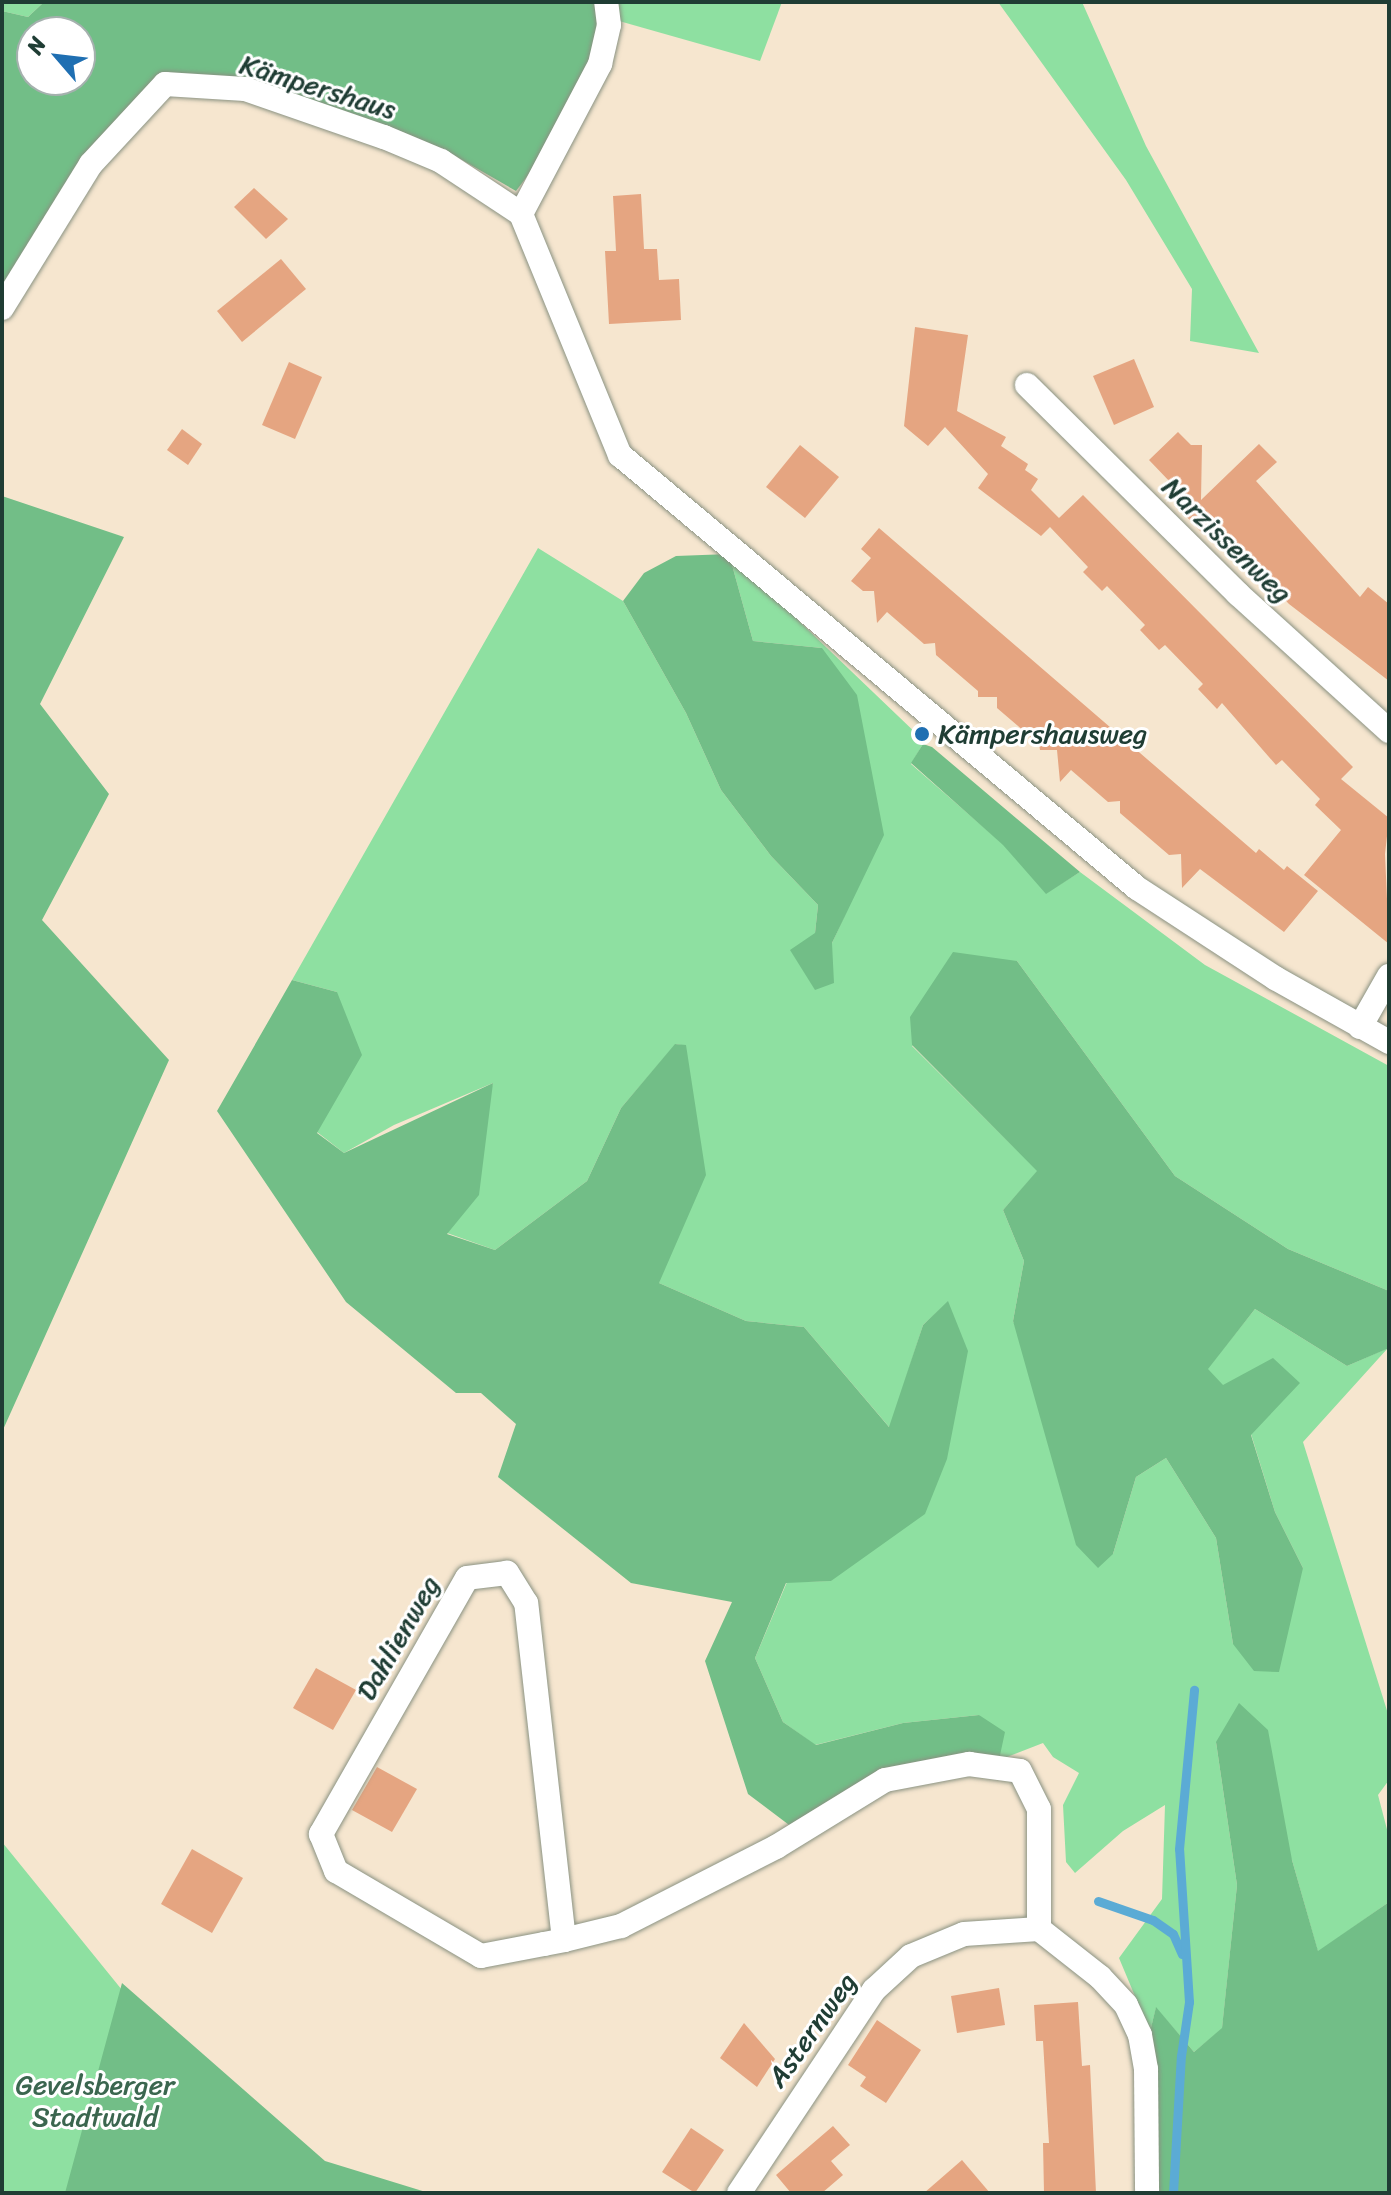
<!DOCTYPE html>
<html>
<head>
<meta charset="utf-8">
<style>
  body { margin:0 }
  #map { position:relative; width:1391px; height:2195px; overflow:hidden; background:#f6e6cf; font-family:Sriracha,sans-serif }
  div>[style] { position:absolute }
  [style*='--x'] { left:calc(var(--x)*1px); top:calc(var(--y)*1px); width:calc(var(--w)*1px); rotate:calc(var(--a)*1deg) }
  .green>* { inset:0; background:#8ee0a1 }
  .forest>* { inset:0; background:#72be87 }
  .stream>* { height:9px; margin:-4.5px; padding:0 4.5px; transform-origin:4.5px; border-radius:4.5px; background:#5babd5 }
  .building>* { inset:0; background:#e5a581 }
  .roads { filter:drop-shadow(0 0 2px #8a9282) drop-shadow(0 0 2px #8a9282) }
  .street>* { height:24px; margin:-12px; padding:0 12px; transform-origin:12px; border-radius:12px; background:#fff }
  .dots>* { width:22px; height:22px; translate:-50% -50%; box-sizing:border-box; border:4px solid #fff; border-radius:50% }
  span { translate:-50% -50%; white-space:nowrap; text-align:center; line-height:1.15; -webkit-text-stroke:6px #fff; paint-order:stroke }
  .street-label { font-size:28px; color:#1f3d34 }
  .poi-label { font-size:28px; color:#1f3d34 }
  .left { translate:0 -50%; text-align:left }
  .park-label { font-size:28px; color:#3b664f }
  .frame { position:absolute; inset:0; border:4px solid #1f3d34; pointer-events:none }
  .north { position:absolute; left:16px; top:16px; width:80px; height:80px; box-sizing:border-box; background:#fff; border:2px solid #a5b1ae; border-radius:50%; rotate:298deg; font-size:22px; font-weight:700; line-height:32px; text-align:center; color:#1f3d34 }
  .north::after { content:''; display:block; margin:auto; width:28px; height:36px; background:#1f6fb2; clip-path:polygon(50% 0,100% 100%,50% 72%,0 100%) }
</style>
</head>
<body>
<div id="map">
  <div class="green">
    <i style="clip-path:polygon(2px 2px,44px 2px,28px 17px,2px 11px)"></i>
    <i style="clip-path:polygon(610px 2px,782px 2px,760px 61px,612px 19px)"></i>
    <i style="clip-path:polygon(998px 2px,1082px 2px,1146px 146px,1259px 353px,1190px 341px,1192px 289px,1126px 180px)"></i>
    <i style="clip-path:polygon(538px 548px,623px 601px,686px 713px,721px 790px,771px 856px,818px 905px,815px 933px,832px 943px,844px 917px,822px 648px,753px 641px,729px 554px,921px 738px,923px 744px,911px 764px,1004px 845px,1046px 893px,1080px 872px,1205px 965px,1389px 1066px,1389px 1291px,1288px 1249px,1175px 1176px,1017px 961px,912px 1046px,1038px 1171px,1003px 1210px,1024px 1261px,1013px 1321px,1113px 1554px,1136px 1477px,1166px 1458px,1216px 1538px,1233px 1644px,1303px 1568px,1275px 1512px,1251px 1434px,1207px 1369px,1255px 1309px,1347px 1366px,1388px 1348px,1303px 1442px,1389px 1717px,1389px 1780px,1378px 1795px,1389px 1837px,1389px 1902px,1318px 1952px,1292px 1860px,1216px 1742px,1237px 1885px,1222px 2029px,1194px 2052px,1156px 2008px,1150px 2032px,1119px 1958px,1162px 1899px,1165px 1805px,1123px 1831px,1075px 1873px,1066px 1862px,1063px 1805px,1079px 1773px,1053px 1757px,1043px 1743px,999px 1760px,979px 1715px,903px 1723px,815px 1745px,783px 1722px,755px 1658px,787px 1582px,831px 1581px,948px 1302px,923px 1325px,890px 1428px,804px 1327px,746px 1321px,659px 1283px,686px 1046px,676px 1044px,621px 1108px,587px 1181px,495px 1250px,447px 1233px,493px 1083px,394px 1125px,344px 1153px,317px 1132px,337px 992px,292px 980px)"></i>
    <i style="clip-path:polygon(2px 1842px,135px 2006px,299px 2193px,2px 2193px)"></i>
  </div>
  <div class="forest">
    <i style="clip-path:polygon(evenodd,44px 2px,598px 2px,601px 22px,592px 66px,544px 154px,516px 191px,443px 149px,158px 75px,2px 289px,2px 11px,28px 17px,44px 2px,32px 32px,80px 32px,80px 80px,32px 80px,32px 32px)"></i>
    <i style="clip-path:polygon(2px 496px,124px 537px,40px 704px,109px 794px,42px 920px,169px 1060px,2px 1432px)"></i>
    <i style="clip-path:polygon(729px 554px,753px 641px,822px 648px,857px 695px,884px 835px,832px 943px,834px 983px,815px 990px,790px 950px,815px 933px,818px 905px,771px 856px,721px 790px,686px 713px,623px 601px,644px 573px,676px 556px)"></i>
    <i style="clip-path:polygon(923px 744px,932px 747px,1080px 872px,1046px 894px,1003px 845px,911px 763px)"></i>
    <i style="clip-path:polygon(953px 952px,1017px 961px,1175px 1176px,1288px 1249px,1389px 1291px,1389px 1348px,1347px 1366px,1255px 1309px,1208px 1369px,1223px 1385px,1273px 1358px,1300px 1383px,1251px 1435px,1275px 1512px,1303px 1568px,1279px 1672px,1254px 1671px,1233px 1644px,1216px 1538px,1166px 1458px,1136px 1477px,1113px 1554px,1098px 1568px,1076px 1545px,1013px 1321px,1024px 1261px,1003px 1210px,1037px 1171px,912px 1045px,910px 1017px)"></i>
    <i style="clip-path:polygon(292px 980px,337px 992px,362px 1055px,317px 1133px,344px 1153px,493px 1083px,479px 1195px,447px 1234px,495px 1250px,587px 1181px,621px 1108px,675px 1044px,686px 1045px,706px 1175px,659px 1283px,746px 1321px,804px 1327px,889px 1427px,923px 1325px,948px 1301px,968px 1351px,947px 1459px,925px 1514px,831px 1581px,786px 1583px,755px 1658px,783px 1722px,816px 1745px,903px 1723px,979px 1715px,1005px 1732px,999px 1760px,911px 1776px,805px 1837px,748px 1794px,705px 1661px,732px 1602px,631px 1583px,498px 1477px,516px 1424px,481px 1393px,456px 1393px,346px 1302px,217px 1111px)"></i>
    <i style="clip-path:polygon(1239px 1703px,1268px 1730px,1292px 1860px,1318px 1951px,1389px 1902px,1389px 2193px,1159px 2193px,1150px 2032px,1156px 2007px,1194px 2052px,1222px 2028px,1237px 1885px,1216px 1742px)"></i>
    <i style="clip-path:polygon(122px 1983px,325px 2161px,429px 2193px,65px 2193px)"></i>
  </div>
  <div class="stream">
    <i style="--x:1098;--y:1901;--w:58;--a:19.1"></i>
    <i style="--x:1153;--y:1920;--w:24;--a:35"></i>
    <i style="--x:1173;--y:1934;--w:22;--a:66"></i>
    <i style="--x:1173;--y:2193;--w:137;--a:-86.7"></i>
    <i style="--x:1181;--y:2056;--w:55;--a:-81.6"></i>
    <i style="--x:1189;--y:2002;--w:153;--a:-93.7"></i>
    <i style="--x:1179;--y:1849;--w:160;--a:-84.6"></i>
  </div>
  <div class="building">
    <i style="clip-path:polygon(254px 188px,288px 219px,266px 239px,234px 207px)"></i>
    <i style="clip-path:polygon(641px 194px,644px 249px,657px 249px,659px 280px,679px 279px,681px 320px,609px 324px,605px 251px,616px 251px,613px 196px)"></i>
    <i style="clip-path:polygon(281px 259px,306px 289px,242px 342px,217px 311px)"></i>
    <i style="clip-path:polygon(915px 327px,968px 335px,957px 411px,1006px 437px,1001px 446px,1028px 464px,1025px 470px,1038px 479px,1031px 490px,1059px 518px,1083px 495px,1353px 767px,1341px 779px,1389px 818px,1385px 854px,1389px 944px,1304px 875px,1341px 830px,1315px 805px,1320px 799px,1282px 760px,1276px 765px,1222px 703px,1217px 709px,1198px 689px,1203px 684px,1165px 645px,1159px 650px,1140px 630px,1145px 625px,1107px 586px,1102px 591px,1083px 572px,1088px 567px,1050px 527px,1041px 536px,978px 488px,988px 474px,945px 427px,928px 446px,904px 426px)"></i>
    <i style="clip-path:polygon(1134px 359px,1154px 407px,1114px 425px,1093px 376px)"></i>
    <i style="clip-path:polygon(289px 362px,322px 377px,295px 439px,262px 425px)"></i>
    <i style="clip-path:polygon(182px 429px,202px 444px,188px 465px,167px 450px)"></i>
    <i style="clip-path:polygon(1178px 432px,1191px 445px,1202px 445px,1201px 500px,1259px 444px,1277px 462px,1256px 481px,1360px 597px,1368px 587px,1389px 604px,1389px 681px,1289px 604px,1211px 524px,1202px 533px,1185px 515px,1194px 507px,1149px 460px)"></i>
    <i style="clip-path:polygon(800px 445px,839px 477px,805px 518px,766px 487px)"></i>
    <i style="clip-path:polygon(879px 528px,1256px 853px,1259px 849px,1284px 870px,1287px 866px,1318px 891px,1284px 932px,1200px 869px,1182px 888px,1181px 854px,1169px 855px,1120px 813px,1120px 801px,1108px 802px,1071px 770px,1060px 782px,1057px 750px,1040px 750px,1039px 744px,997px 708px,997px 697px,978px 697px,978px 691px,936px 655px,935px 643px,924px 644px,887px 612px,877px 623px,874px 591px,863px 591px,851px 581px,871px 558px,861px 549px)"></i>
    <i style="clip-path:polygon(316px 1668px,356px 1690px,333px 1730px,293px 1708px)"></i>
    <i style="clip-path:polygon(377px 1767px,417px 1789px,392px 1832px,352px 1810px)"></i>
    <i style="clip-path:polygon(192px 1849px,243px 1878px,212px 1933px,161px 1904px)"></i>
    <i style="clip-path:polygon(999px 1988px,1005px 2025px,957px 2033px,951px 1996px)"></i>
    <i style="clip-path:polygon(1078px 2002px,1082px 2066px,1090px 2065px,1096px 2193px,1044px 2193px,1043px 2143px,1049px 2143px,1043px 2041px,1036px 2041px,1034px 2005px)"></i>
    <i style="clip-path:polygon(877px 2020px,921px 2050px,886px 2103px,860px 2086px,866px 2077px,848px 2065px)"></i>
    <i style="clip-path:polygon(744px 2023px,775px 2059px,757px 2087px,720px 2058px)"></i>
    <i style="clip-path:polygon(833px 2126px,850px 2145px,831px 2161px,843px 2175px,822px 2193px,791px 2193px,776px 2175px)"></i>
    <i style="clip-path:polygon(691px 2128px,724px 2150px,695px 2193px,662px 2172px)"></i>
    <i style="clip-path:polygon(962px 2160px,990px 2193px,924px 2193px)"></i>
  </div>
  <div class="roads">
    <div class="street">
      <i style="--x:521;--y:214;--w:261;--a:67.7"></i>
      <i style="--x:620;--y:455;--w:674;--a:39.95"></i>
      <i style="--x:1137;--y:888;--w:165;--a:33.1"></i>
      <i style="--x:1275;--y:978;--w:131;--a:29.3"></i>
      <i style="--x:521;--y:214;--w:170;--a:-62.2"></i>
      <i style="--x:600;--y:64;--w:40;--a:-77"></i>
      <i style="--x:609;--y:25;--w:23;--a:-97"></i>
      <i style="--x:2;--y:308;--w:169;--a:-58.3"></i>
      <i style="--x:91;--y:164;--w:109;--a:-47.2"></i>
      <i style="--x:165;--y:84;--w:80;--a:3.6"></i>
      <i style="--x:245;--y:89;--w:147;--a:19.1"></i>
      <i style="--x:384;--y:137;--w:62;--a:22.8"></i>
      <i style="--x:441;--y:161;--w:96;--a:33.5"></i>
      <i style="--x:1027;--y:385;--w:297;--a:44.7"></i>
      <i style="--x:1238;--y:594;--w:204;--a:42.2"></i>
      <i style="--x:1360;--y:1027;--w:59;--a:-60.4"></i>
      <i style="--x:564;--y:1940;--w:339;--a:-96.4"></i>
      <i style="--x:526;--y:1603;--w:36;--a:-122"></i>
      <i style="--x:507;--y:1573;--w:40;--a:172.9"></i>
      <i style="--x:467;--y:1578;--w:295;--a:119.7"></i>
      <i style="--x:321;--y:1834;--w:40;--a:68"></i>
      <i style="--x:336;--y:1871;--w:168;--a:30.4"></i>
      <i style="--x:481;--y:1956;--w:64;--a:-10.8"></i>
      <i style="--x:544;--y:1944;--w:20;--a:-11"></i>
      <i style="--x:564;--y:1940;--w:59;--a:-13.8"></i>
      <i style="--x:621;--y:1926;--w:174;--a:-27"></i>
      <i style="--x:776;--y:1847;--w:128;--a:-31.6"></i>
      <i style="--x:885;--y:1780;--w:86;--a:-10.8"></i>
      <i style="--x:969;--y:1764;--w:51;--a:7.8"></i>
      <i style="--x:1020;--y:1771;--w:42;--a:63.4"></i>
      <i style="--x:1039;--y:1809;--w:120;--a:90"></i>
      <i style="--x:739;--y:2193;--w:244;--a:-56.4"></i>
      <i style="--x:874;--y:1990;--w:50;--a:-42.6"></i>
      <i style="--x:911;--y:1956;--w:57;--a:-22.5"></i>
      <i style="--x:964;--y:1934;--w:75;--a:-3.8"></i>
      <i style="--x:1039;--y:1929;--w:78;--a:38.2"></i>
      <i style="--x:1100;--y:1977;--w:38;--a:47"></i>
      <i style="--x:1126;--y:2005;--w:33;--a:65"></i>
      <i style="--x:1140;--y:2035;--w:35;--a:80"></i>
      <i style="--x:1146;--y:2069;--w:124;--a:89.5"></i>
    </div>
  </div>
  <div class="dots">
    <i style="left:922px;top:734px;background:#1f6fb2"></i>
  </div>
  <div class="street-label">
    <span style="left:318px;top:87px;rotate:17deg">Kämpershaus</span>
    <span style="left:1227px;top:540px;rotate:44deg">Narzissenweg</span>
    <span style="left:398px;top:1638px;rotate:-60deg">Dahlienweg</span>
    <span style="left:812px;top:2030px;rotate:-55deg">Asternweg</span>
  </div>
  <div class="poi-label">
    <span class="left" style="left:938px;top:734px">Kämpershausweg</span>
  </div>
  <div class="park-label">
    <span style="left:95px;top:2101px">Gevelsberger<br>Stadtwald</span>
  </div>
  <div class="frame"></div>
  <div class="north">N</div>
</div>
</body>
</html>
